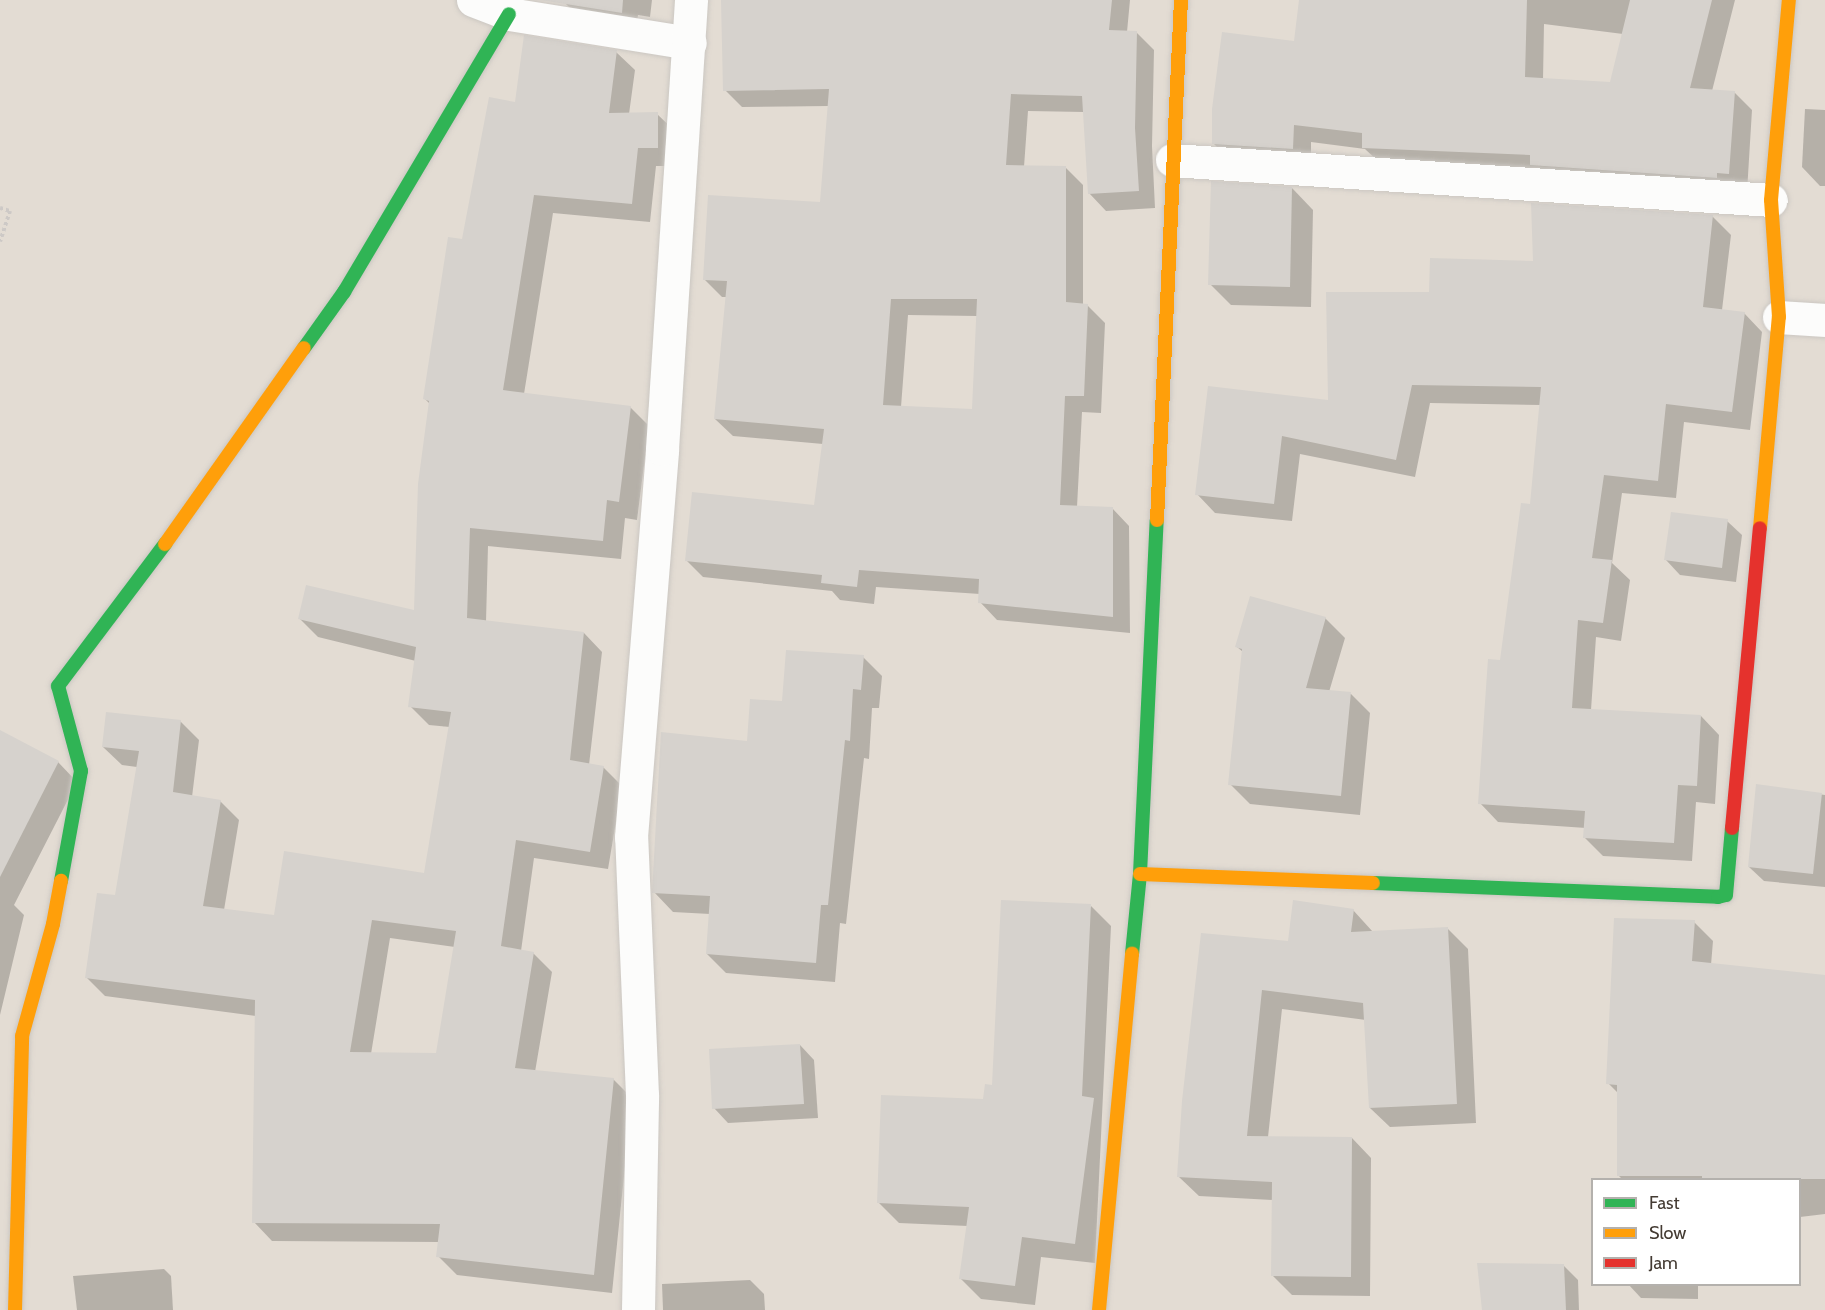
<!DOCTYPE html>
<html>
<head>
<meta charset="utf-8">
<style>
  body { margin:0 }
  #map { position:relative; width:1825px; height:1310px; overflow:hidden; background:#eeebe6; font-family:Cabin,sans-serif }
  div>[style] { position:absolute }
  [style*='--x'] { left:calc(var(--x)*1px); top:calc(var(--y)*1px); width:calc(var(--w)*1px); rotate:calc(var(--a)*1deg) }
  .residential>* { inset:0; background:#e3dcd3 }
  .shadow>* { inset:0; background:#0003 }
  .building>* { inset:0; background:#d6d2cd }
  .path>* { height:4px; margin-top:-2px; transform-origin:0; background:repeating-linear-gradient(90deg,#cdc9c6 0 3px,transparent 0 6px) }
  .roads { filter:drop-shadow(0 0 2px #cbc7c2) drop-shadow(0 0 2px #cbc7c2) }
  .street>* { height:33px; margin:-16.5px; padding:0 16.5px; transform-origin:16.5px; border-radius:16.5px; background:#fcfcfb }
  .fast>* { height:14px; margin:-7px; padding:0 7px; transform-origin:7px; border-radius:7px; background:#30b455 }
  .slow>* { height:14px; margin:-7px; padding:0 7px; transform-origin:7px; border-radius:7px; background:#ff9f0a }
  .jam>* { height:14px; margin:-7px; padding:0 7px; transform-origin:7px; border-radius:7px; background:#e5322d }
  span { translate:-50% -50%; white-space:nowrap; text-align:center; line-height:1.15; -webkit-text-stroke:6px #fff; paint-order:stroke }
  .legend { position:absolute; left:1591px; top:1178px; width:210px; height:108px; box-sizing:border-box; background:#fff; border:2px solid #b4b1ad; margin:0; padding:8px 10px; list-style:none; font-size:18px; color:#443b33 }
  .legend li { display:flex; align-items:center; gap:12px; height:30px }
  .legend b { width:30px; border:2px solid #b4b1ad }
</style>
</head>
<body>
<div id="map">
  <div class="residential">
    <i style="clip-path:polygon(evenodd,0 0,1825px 0,1825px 1310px,0 1310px,0 0,1592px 1180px,1800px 1180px,1800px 1284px,1592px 1284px,1592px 1180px)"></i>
  </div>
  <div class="shadow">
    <i style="clip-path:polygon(566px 0,652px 0,650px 17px,638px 15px,636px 27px,580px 18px,565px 3px)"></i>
    <i style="clip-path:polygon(evenodd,724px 0,1130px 0,1127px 32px,1136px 32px,1154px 50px,1152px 146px,1155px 208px,1106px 211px,1089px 193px,1084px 112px,1028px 111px,1024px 167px,1066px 168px,1083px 185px,1083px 305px,1087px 305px,1105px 323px,1101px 413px,1082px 412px,1077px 507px,1112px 508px,1129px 526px,1130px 633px,997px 620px,980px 602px,980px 594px,876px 587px,874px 604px,840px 600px,832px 591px,703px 577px,686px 560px,815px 507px,823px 444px,733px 436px,715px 419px,727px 297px,722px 297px,704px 279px,822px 204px,829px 106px,742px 107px,725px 90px,724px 0,908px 315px,977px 316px,973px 411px,901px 407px,908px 315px)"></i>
    <i style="clip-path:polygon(evenodd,1300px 0,1735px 0,1712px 91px,1734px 92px,1752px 110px,1747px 192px,1382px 165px,1365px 149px,1311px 142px,1311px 167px,1232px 162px,1213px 143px,1296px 42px,1300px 0,1544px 24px,1623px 34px,1611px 84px,1543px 80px,1544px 24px)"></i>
    <i style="clip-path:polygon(evenodd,616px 52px,635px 70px,629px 114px,657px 114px,676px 132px,676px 166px,656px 166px,650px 222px,553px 213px,524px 394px,630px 407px,649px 426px,637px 520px,625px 518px,621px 559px,488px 546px,486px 622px,584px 633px,602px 652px,589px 765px,603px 767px,622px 786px,608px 869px,534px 858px,521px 951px,533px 953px,552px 972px,535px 1072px,613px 1079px,632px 1098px,612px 1293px,457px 1275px,438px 1256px,439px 1242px,272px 1241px,254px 1222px,256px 1016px,105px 996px,87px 978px,116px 896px,137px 767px,122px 765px,103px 747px,180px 721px,199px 740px,192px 797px,220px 801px,239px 820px,224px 910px,275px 917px,425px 874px,450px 727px,429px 725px,410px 706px,416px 661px,318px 637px,299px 618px,415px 612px,430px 404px,425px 399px,464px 241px,516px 104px,616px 52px,390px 938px,455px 947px,437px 1055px,371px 1054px,390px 938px)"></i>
    <i style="clip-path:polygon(1805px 109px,1825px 110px,1825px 186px,1820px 186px,1802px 167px)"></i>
    <i style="clip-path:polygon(1292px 188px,1313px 210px,1311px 307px,1231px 305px,1210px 284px)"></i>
    <i style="clip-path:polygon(1712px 216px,1731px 235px,1722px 310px,1744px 313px,1762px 332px,1750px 430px,1684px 422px,1676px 498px,1622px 493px,1612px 563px,1630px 580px,1621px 641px,1596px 637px,1591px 710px,1701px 716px,1719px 735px,1715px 804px,1696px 802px,1692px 861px,1603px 856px,1585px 838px,1586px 828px,1498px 822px,1480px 803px,1502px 661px,1531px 506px,1541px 405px,1430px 403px,1415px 477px,1300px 454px,1292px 521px,1215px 513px,1197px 494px,1329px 402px,1430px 293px,1534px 262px)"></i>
    <i style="clip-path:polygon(1727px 521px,1742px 535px,1736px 582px,1680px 575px,1666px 560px)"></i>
    <i style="clip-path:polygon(1325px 618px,1345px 638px,1329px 692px,1351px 694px,1370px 713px,1360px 815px,1250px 804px,1230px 784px,1243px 652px,1237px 647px)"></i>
    <i style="clip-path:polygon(863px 657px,882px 676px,879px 708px,872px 708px,869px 759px,864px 758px,846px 924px,840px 923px,835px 982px,726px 973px,707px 954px,710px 914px,673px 912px,654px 892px,748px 742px,783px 703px)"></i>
    <i style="clip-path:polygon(0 751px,58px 762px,77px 782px,14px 905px,24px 915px,0 1015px)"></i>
    <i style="clip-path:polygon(1757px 786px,1825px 795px,1825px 887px,1764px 881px,1749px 867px)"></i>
    <i style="clip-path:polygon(1091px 906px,1111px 926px,1095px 1263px,1041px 1257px,1035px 1305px,981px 1299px,961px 1279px,968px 1226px,899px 1223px,879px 1203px,984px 1101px)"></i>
    <i style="clip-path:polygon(1353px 910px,1373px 932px,1448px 929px,1468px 949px,1476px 1123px,1390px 1127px,1370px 1108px,1366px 1020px,1282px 1009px,1268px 1137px,1352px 1138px,1371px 1158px,1370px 1296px,1292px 1295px,1272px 1275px,1273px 1200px,1199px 1196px,1179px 1177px,1183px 1102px,1289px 943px)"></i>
    <i style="clip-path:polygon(1694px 922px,1713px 941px,1711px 965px,1825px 976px,1825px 1214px,1800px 1217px,1800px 1180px,1623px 1180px,1618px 1175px,1619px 1094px,1608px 1083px)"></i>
    <i style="clip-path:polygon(800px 1045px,814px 1060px,818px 1118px,728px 1123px,714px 1108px)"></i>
    <i style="clip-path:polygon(1563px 1265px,1578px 1280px,1579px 1310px,1483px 1310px)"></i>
    <i style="clip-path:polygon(164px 1269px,171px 1276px,173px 1310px,77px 1310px,73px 1276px)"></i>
    <i style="clip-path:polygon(750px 1280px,764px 1294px,765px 1310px,663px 1310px,662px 1284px)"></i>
    <i style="clip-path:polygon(1628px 1284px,1698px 1284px,1698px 1299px,1641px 1298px)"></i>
  </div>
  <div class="building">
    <i style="clip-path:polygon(540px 0,623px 0,622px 13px)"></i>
    <i style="clip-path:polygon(evenodd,721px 0,1112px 0,1109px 30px,1137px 31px,1135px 128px,1139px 191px,1088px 194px,1082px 96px,1011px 94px,1006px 165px,1066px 166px,1066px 302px,1088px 304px,1084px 396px,1065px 396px,1060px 505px,1113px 507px,1113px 617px,978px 603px,979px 579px,859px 570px,857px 587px,821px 583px,822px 575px,685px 561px,692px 492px,814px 505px,824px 429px,714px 419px,727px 281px,703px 280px,708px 195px,820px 202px,829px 89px,723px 91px,721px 0,891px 299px,977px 299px,972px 409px,883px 405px,891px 299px)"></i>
    <i style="clip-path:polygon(1299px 0,1527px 0,1525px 77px,1610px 82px,1630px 0,1712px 0,1690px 88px,1735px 91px,1729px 174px,1717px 173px,1717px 178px,1530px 165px,1530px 155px,1362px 148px,1362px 133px,1294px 125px,1293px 149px,1212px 144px,1212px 109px,1222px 32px,1294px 41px)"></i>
    <i style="clip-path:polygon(evenodd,524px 35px,617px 50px,609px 113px,658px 112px,658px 148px,638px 148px,632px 204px,534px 195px,503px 390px,631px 406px,619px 502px,607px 500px,603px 541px,470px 528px,467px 618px,584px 632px,570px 760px,604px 766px,590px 852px,516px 840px,501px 946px,534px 952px,515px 1068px,614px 1078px,594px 1275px,436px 1257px,440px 1224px,252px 1223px,255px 1000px,85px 978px,97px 893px,115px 895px,139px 751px,102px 747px,106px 712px,181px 720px,173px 792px,221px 800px,203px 906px,274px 915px,284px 851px,424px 873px,451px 712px,408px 707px,416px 647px,298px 619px,306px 585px,414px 610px,418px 484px,429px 401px,423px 399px,448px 237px,462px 239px,489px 97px,515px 102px,524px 35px,372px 920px,456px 931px,436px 1053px,350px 1052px,372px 920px)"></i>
    <i style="clip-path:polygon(1211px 181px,1292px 187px,1290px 287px,1208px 285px)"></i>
    <i style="clip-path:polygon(1531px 203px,1713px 215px,1703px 307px,1745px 312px,1732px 412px,1666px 404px,1658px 481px,1604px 475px,1592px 558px,1612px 560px,1603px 623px,1578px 620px,1572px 708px,1701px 715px,1697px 786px,1678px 785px,1674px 843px,1583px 838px,1585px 811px,1478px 804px,1488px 659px,1500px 660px,1521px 503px,1530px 504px,1541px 387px,1412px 385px,1396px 460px,1282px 436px,1274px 504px,1195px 495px,1208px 386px,1328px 400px,1326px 292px,1429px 292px,1430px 258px,1533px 261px)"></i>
    <i style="clip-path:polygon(1671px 512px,1728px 519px,1722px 568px,1664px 560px)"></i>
    <i style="clip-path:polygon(1250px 596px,1326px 617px,1306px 688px,1351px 692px,1341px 796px,1228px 785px,1242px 649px,1235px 647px)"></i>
    <i style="clip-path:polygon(786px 650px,864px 655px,861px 690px,853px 689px,850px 741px,845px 740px,828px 905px,821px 905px,816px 963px,706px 954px,710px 896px,652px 893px,661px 732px,747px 741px,750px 699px,782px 701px)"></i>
    <i style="clip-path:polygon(0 730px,59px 761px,0 877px)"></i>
    <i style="clip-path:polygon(1756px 784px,1822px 793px,1813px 874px,1748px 867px)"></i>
    <i style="clip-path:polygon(1001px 900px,1091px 904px,1082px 1096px,1094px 1098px,1075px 1244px,1022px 1237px,1015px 1286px,959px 1279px,969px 1207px,877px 1203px,881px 1095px,983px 1099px,985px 1084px,992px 1085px)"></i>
    <i style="clip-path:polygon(1293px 900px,1354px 909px,1351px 932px,1448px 927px,1457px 1104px,1369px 1108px,1363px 1003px,1262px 990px,1247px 1136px,1352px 1137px,1351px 1277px,1271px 1276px,1272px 1182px,1177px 1177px,1182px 1101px,1201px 933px,1288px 941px)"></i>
    <i style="clip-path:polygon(1614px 918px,1695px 920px,1692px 961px,1825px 975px,1825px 1179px,1702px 1179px,1702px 1176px,1617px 1176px,1617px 1085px,1606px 1084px)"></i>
    <i style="clip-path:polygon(800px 1044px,804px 1104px,712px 1109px,709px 1049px)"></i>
    <i style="clip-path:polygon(1477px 1263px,1564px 1264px,1566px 1310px,1482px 1310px)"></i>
  </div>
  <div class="path">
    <i style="--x:0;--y:208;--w:10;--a:17"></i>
    <i style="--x:10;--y:211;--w:32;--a:108"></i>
  </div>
  <div class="roads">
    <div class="street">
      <i style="--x:473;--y:0;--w:39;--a:21"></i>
      <i style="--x:509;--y:14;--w:183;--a:9.1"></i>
      <i style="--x:1172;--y:160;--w:600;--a:3.82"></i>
      <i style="--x:1779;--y:317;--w:46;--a:3.7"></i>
      <i style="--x:638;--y:1310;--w:215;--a:-88.9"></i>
      <i style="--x:642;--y:1095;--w:258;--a:-92.4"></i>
      <i style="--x:631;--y:837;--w:389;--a:-85.4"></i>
      <i style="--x:662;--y:449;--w:450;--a:-86.3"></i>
    </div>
    <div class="fast">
      <i style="--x:304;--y:348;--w:69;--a:-54.5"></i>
      <i style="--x:344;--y:292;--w:323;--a:-59.3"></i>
      <i style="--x:61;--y:881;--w:112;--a:-79.7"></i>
      <i style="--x:81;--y:771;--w:88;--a:-105.1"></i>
      <i style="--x:58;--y:686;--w:178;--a:-53"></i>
      <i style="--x:1373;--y:883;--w:345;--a:2.3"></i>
      <i style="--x:1718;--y:897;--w:8;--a:-14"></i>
      <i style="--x:1726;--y:895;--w:67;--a:-84.9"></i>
      <i style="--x:1132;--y:954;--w:80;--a:-84.3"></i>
      <i style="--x:1140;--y:874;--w:354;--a:-87.3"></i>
    </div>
    <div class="slow">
      <i style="--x:1157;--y:520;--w:521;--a:-87.36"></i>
      <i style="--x:1760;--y:528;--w:212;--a:-84.9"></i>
      <i style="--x:1779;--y:317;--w:117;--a:-93.9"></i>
      <i style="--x:1771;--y:200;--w:201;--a:-84.9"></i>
      <i style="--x:165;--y:544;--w:240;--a:-54.7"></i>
      <i style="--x:1140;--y:874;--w:233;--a:2.2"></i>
      <i style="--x:15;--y:1310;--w:274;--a:-88.5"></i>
      <i style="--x:22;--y:1036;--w:116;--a:-74.5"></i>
      <i style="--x:53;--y:924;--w:44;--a:-79.5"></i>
      <i style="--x:1099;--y:1310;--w:358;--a:-84.7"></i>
    </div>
    <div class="jam">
      <i style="--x:1732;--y:828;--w:301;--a:-84.7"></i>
    </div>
  </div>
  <ul class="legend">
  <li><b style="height:8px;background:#30b455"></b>Fast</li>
  <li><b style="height:8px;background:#ff9f0a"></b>Slow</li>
  <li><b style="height:8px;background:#e5322d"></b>Jam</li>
  </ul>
</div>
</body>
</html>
